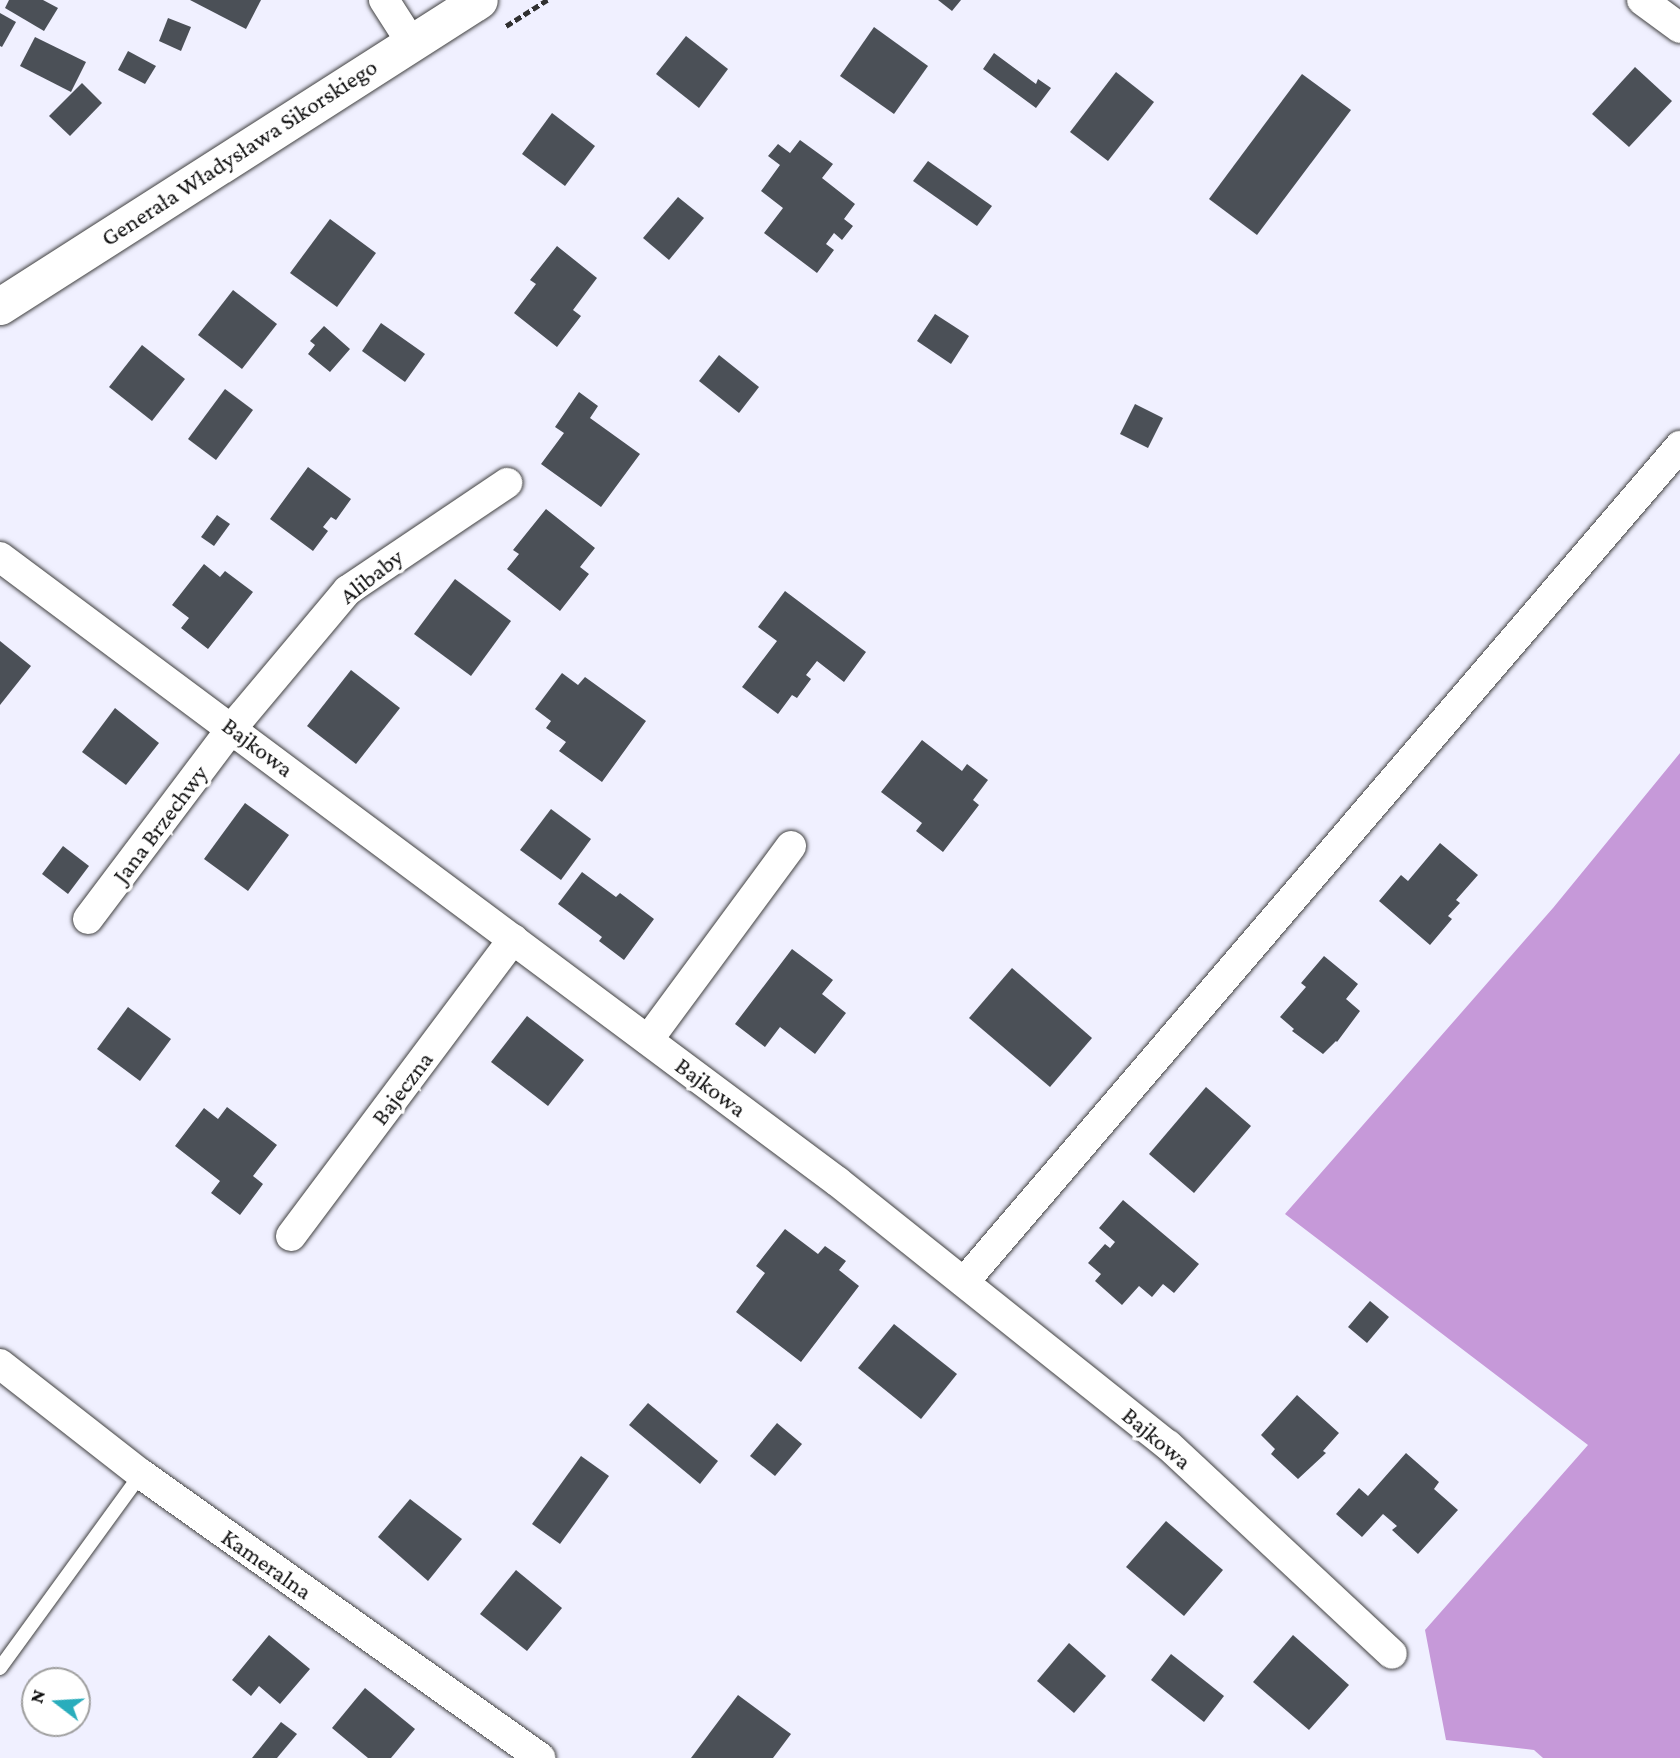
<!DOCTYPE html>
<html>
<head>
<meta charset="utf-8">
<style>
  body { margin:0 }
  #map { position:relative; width:1680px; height:1758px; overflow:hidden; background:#f0f0ff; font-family:"Crimson Pro",serif }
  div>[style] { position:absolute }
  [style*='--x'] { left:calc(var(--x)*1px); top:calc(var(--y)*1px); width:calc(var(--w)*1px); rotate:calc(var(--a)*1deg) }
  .forest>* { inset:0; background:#c699d9 }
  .building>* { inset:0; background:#4b5057 }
  .path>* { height:4.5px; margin-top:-2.25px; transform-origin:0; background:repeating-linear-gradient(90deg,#303030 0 7px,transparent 0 10.5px) }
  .roads { filter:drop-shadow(0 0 2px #414141) drop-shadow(0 0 2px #414141) }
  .service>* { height:14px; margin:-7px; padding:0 7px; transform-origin:7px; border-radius:7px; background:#fff }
  .minor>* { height:30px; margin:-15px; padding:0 15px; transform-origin:15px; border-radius:15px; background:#fff }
  .tertiary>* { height:37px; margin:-18.5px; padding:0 18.5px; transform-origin:18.5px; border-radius:18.5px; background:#fff }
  span { translate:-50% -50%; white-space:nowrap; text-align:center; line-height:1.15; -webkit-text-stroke:7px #fff; paint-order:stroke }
  .street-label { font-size:24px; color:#0e0e0e }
  .north { position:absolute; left:21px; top:1667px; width:70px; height:70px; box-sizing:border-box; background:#fff; border:2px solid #9f9f9f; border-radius:50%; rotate:287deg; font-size:19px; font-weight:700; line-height:28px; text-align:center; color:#0e0e0e }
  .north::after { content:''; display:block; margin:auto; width:24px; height:32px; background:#29adbc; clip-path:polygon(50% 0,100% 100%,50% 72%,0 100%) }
</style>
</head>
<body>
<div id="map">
  <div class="forest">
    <i style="clip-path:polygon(1680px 753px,1680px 1758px,1543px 1758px,1534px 1750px,1446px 1740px,1425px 1630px,1588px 1445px,1285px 1214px,1553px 908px)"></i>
  </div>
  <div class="building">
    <i style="clip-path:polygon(9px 0,43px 0,58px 8px,44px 31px,5px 8px)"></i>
    <i style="clip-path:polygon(190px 0,261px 0,246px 29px)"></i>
    <i style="clip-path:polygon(938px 0,961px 0,952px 11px)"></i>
    <i style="clip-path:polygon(0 13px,16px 22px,2px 47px,0 46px)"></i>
    <i style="clip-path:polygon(168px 18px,191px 27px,181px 51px,159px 41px)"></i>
    <i style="clip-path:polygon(874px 27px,928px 66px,894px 114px,840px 76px)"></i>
    <i style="clip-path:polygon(686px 36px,728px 69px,699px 108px,656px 74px)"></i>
    <i style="clip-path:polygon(35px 37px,86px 62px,71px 92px,20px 66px)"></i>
    <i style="clip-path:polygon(128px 51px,156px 66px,145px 84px,118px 70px)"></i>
    <i style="clip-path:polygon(994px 53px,1036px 84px,1038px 79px,1051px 88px,1036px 108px,983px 69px)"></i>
    <i style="clip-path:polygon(1635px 67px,1672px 101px,1629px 147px,1592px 114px)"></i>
    <i style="clip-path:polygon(1116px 72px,1154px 102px,1108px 161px,1070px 132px)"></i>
    <i style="clip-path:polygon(1302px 74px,1351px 110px,1257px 235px,1209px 199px)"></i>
    <i style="clip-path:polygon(82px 83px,102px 103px,70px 136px,49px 116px)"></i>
    <i style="clip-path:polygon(552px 113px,595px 146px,565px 186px,522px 154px)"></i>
    <i style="clip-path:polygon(800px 140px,833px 164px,822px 178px,855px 204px,844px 219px,853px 226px,842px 240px,834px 233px,826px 244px,834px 250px,817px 273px,764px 233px,783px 208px,761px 191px,780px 165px,768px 156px,778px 144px,790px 153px)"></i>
    <i style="clip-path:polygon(928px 161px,992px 206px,977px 226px,913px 181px)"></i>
    <i style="clip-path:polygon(678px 197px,704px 218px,669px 260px,643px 238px)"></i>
    <i style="clip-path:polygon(330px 219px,376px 253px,337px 307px,290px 273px)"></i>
    <i style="clip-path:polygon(557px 246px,597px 278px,573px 310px,581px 316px,557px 347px,514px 313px,536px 284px,530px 280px)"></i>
    <i style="clip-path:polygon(233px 290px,277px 324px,242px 369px,198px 335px)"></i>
    <i style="clip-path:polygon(935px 314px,969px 336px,951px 364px,917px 341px)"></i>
    <i style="clip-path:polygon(381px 323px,425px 354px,405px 382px,362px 351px)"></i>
    <i style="clip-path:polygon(324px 326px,350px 349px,330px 372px,308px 354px,315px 345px,310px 341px)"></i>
    <i style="clip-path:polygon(142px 345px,185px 379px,152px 421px,109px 387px)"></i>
    <i style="clip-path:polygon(719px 355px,759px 387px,739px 413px,699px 381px)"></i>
    <i style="clip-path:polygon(225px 389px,253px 410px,216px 460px,188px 439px)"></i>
    <i style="clip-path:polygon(579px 392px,598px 406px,590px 418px,640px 454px,601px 507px,541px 464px,564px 433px,555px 427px)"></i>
    <i style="clip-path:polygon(1135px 404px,1163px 418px,1148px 448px,1120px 434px)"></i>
    <i style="clip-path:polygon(308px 467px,351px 499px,336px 520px,331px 517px,323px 527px,328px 531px,313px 551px,270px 519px)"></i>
    <i style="clip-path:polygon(546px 509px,595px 548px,580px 567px,589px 574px,560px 611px,507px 569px,519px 554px,513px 550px)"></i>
    <i style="clip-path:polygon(217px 515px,230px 524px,214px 546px,201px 537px)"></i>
    <i style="clip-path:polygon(204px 564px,220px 577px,225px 571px,253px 592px,208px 649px,181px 628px,189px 618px,172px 605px)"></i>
    <i style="clip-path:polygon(455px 579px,511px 621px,471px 676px,414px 634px)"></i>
    <i style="clip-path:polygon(785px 591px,866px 652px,844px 682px,817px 661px,806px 675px,811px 679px,797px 698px,792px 695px,778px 714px,742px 687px,777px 641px,758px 627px)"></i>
    <i style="clip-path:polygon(0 641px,31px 666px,0 705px)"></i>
    <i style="clip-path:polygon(351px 670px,400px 708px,356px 764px,307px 726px)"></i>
    <i style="clip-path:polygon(562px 673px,578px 685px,585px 677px,646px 721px,602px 782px,559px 751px,566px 742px,546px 728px,551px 721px,535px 709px)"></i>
    <i style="clip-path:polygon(115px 708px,159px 743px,126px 785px,82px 752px)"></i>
    <i style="clip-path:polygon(922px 740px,962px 771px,967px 764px,988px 780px,973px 800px,979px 805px,943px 852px,916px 831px,922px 823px,881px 792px)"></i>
    <i style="clip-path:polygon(245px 803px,289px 835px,248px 891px,204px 859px)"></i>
    <i style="clip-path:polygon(551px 809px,591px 839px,561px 880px,520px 850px)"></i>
    <i style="clip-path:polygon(1440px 843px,1478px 875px,1456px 900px,1460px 903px,1448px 916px,1452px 919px,1430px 945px,1379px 901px,1401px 875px,1408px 881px)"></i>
    <i style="clip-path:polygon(63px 846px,89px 866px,68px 894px,42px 874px)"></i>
    <i style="clip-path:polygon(582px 872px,616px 897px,620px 893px,654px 919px,624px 960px,599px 941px,602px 937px,558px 904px)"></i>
    <i style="clip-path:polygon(792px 949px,833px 980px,822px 994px,846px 1013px,815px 1054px,780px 1027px,765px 1047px,735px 1024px)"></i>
    <i style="clip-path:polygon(1324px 956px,1358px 984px,1346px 999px,1360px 1011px,1337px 1042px,1336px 1041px,1323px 1054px,1292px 1031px,1294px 1029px,1280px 1017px,1306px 987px,1301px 983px)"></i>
    <i style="clip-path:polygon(1012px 968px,1092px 1038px,1050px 1087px,969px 1018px)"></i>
    <i style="clip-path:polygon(128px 1007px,171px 1039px,140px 1081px,97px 1049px)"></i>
    <i style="clip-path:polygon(527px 1016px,584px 1060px,548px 1106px,491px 1062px)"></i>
    <i style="clip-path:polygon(1206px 1087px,1251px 1126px,1194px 1193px,1149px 1154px)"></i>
    <i style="clip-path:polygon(227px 1107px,277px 1145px,253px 1176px,263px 1184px,240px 1215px,211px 1193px,220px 1181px,175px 1146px,204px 1108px,218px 1119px)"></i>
    <i style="clip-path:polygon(1123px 1200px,1199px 1264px,1174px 1293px,1163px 1284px,1152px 1297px,1139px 1286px,1122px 1305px,1095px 1281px,1101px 1274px,1088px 1263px,1105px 1244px,1110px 1248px,1115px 1242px,1099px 1228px)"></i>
    <i style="clip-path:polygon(785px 1229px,818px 1254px,825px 1246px,846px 1261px,839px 1270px,859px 1286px,801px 1362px,736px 1312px,765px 1273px,756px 1266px)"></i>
    <i style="clip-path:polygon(1370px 1301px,1389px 1317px,1367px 1343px,1348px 1327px)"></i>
    <i style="clip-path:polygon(894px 1324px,957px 1374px,921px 1419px,858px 1368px)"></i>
    <i style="clip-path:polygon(1297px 1395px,1339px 1433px,1323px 1451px,1326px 1453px,1298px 1479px,1271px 1454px,1275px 1449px,1261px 1435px)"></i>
    <i style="clip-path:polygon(648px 1403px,718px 1461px,700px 1484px,629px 1425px)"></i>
    <i style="clip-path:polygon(777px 1423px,802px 1444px,775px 1476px,750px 1456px)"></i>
    <i style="clip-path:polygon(1406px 1453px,1439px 1482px,1434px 1489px,1458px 1510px,1418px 1554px,1392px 1530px,1397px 1526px,1383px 1514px,1362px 1537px,1336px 1514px,1359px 1488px,1368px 1496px)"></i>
    <i style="clip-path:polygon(581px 1456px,609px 1476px,560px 1544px,532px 1524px)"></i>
    <i style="clip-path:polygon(410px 1499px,462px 1539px,428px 1581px,378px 1537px)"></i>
    <i style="clip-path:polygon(1166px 1521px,1223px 1570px,1184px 1616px,1126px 1567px)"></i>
    <i style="clip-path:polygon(516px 1570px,562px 1608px,527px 1651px,480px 1614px)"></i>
    <i style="clip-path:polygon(269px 1635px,310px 1669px,280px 1704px,259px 1686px,251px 1696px,232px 1680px)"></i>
    <i style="clip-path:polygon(1293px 1635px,1349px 1685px,1309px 1730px,1253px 1682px)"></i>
    <i style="clip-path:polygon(1069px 1643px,1106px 1676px,1074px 1713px,1037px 1681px)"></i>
    <i style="clip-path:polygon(1171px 1654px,1224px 1696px,1204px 1722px,1151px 1680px)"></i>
    <i style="clip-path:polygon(365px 1688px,415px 1729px,391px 1758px,368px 1758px,332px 1728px)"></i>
    <i style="clip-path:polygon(738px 1695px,791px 1734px,773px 1758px,691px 1758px)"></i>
    <i style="clip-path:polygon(281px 1722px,297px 1734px,277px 1758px,252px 1758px)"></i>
  </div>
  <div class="path">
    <i style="--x:506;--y:26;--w:49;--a:-32.4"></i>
  </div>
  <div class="roads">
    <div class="service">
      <i style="--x:0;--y:1668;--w:240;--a:-54"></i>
    </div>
    <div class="minor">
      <i style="--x:384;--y:0;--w:50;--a:57.3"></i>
      <i style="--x:1642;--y:0;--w:47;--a:36.4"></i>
      <i style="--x:0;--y:557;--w:1045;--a:36.72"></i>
      <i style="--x:838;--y:1182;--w:422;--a:38.6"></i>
      <i style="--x:1168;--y:1445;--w:306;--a:43"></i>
      <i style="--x:88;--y:919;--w:239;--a:-53"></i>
      <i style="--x:232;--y:728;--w:180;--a:-50"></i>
      <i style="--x:348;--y:590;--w:192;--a:-33.9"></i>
      <i style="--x:648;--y:1040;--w:241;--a:-53.6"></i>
      <i style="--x:291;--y:1236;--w:371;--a:-53.2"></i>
      <i style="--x:964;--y:1282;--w:1101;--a:-49.42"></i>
      <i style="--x:0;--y:1364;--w:179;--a:38"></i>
      <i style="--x:141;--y:1474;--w:490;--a:35.4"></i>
    </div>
    <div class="tertiary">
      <i style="--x:0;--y:306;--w:568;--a:-32.57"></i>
    </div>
  </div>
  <div class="street-label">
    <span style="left:239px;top:152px;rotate:-33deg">Generała Władysława Sikorskiego</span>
    <span style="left:371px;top:576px;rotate:-38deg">Alibaby</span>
    <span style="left:258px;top:747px;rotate:37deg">Bajkowa</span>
    <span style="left:160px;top:824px;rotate:-53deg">Jana Brzechwy</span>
    <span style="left:711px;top:1087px;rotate:37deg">Bajkowa</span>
    <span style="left:402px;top:1088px;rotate:-53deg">Bajeczna</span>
    <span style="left:1157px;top:1438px;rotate:40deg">Bajkowa</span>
    <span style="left:267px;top:1564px;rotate:35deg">Kameralna</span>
  </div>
  <div class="north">N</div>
</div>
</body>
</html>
